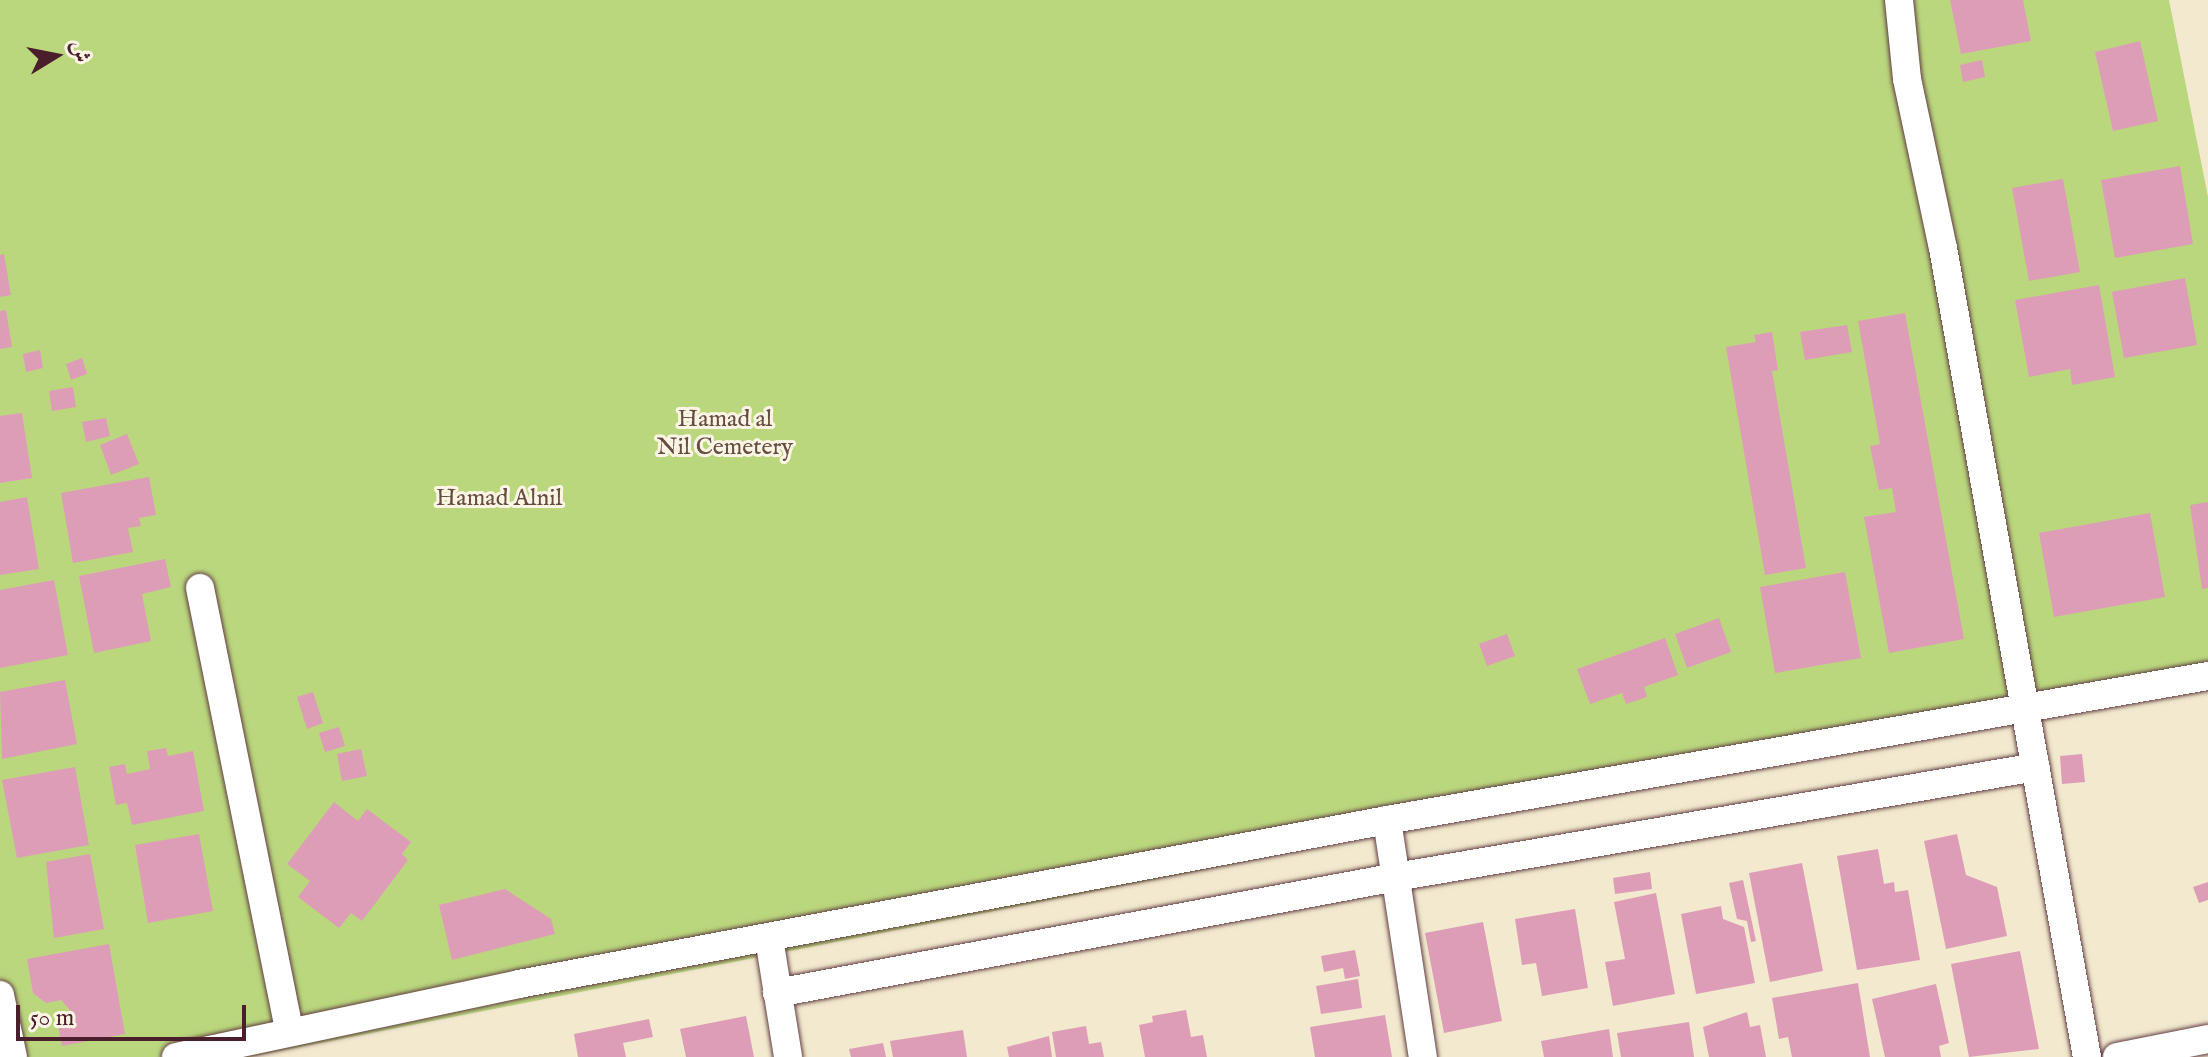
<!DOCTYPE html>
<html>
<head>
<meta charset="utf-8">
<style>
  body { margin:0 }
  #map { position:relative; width:2208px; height:1057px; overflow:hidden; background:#f2e9ce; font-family:"IM FELL English",Amiri,serif }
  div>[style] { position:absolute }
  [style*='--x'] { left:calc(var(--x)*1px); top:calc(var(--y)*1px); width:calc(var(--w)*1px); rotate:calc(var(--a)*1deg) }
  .green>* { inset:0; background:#bad77d }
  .building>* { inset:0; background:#de9db7 }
  .roads { filter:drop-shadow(0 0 2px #633d43) drop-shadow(0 0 2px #633d43) }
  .minor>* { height:28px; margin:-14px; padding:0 14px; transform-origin:14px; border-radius:14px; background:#fff }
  span { translate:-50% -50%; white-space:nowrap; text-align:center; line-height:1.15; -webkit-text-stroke:6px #fcf5e5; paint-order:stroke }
  .park-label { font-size:24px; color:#664d40 }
  .north { position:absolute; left:16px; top:16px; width:80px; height:80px; -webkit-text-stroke:6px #fcf5e5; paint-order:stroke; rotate:80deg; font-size:22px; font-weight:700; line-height:32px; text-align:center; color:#4a1f2b }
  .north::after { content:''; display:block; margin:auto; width:28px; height:36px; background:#4a1f2b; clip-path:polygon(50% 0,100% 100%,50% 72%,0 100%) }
  .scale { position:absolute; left:16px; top:1005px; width:230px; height:36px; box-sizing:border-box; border:4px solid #4a1f2b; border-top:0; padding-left:10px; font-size:24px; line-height:28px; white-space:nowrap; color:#4a1f2b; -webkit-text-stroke:6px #fcf5e5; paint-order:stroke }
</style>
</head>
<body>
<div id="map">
  <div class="green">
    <i style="clip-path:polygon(0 0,2169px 0,2208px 197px,2208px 673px,249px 1057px,0 1057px)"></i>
  </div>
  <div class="building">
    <i style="clip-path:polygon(1950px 0,2023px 0,2031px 41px,1961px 54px)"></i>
    <i style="clip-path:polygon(2140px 41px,2158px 121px,2113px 131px,2095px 52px)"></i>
    <i style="clip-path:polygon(1982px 60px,1985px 77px,1963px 82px,1960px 65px)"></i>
    <i style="clip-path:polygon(2180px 166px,2193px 244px,2115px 258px,2101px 180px)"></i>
    <i style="clip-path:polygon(2063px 179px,2080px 272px,2029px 281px,2012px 188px)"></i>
    <i style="clip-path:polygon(4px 254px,11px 295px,0 297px,0 255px)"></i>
    <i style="clip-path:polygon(2185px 278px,2197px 345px,2124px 358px,2112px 292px)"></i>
    <i style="clip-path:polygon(2099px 285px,2115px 377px,2072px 385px,2070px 369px,2029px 377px,2015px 300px)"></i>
    <i style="clip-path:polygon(6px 310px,12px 347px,0 349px,0 311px)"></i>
    <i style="clip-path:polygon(1905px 313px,1964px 639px,1889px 653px,1864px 517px,1896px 512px,1892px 488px,1879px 490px,1870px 446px,1880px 444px,1858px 321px)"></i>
    <i style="clip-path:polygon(1847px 325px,1852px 352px,1805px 360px,1800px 332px)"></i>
    <i style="clip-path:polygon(1772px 332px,1778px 370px,1772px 371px,1806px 568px,1765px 575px,1726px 347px,1756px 342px,1754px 335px)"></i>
    <i style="clip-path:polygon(40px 350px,43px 368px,26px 372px,23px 354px)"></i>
    <i style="clip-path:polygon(82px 358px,87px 374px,71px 380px,66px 364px)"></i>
    <i style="clip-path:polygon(73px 387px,76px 407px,52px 411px,49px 391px)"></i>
    <i style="clip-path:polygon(22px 413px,32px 478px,0 483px,0 416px)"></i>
    <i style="clip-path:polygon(106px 418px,110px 436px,86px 442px,82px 422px)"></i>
    <i style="clip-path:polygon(127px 434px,139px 464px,111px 475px,100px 445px)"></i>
    <i style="clip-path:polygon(149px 477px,156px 515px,139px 518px,141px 526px,128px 528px,133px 552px,73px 563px,61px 493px)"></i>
    <i style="clip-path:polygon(27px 497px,39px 569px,0 575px,0 502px)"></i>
    <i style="clip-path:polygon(2208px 502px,2208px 588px,2202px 589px,2190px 505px)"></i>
    <i style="clip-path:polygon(2150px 513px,2165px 597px,2054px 617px,2039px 533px)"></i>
    <i style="clip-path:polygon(165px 559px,171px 587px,142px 594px,151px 641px,94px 653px,79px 576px)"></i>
    <i style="clip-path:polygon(1845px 572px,1861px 658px,1775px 673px,1760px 587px)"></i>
    <i style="clip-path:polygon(54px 580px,68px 655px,0 668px,0 590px)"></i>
    <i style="clip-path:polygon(1719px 618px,1731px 652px,1687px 668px,1675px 634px)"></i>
    <i style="clip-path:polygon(1507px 634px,1515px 656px,1487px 666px,1479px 644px)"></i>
    <i style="clip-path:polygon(1665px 638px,1678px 675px,1644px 687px,1647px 697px,1626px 704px,1622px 693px,1590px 704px,1577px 669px)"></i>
    <i style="clip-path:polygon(65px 680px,77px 744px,2px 759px,0 692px)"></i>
    <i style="clip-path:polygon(313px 692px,323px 723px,307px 729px,297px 697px)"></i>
    <i style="clip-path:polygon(339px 727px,345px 746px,325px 752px,319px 733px)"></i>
    <i style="clip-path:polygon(166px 748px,168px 756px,193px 751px,204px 811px,132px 825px,127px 803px,116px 805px,109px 767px,125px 764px,127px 774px,150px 769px,147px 751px)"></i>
    <i style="clip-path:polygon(361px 749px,367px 776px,342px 781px,337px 754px)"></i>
    <i style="clip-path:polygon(2082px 754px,2085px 782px,2062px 784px,2060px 756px)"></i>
    <i style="clip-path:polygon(75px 767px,89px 845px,17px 858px,2px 780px)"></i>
    <i style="clip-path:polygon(334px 802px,358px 821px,367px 809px,411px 842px,402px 854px,408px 860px,362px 921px,351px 913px,339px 928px,298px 897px,310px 881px,287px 864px)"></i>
    <i style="clip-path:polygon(199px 834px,213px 911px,148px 923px,135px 845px)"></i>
    <i style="clip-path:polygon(1957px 834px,1966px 875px,1997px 887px,2007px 936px,1946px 949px,1924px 841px)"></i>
    <i style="clip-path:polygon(1878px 849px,1884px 884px,1894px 882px,1895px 892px,1908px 890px,1920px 960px,1857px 970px,1837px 856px)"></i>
    <i style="clip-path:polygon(90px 854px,104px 929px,54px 938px,46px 862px)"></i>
    <i style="clip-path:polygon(1802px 863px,1823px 971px,1770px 982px,1749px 873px)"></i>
    <i style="clip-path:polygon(1650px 872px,1652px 889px,1615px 894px,1613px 878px)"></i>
    <i style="clip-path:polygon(1743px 880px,1756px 941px,1751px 942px,1747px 921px,1737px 919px,1729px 883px)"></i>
    <i style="clip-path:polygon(2208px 882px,2208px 900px,2199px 903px,2193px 887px)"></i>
    <i style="clip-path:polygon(505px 889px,551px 919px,555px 934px,452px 960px,439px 905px)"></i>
    <i style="clip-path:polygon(1656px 893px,1675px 994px,1613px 1006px,1605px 962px,1625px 959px,1614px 902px)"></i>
    <i style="clip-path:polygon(1721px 906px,1723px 919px,1744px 927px,1755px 983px,1696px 994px,1681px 914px)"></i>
    <i style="clip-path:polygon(1575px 909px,1588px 988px,1542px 996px,1536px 963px,1522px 965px,1515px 919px)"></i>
    <i style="clip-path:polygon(1483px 922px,1502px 1021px,1444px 1033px,1425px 933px)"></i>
    <i style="clip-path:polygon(109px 944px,125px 1034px,62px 1046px,57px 1020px,76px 1017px,61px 1000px,46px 1003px,33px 993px,27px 959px)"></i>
    <i style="clip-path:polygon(1355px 950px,1360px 976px,1345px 979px,1343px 968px,1324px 972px,1321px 956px)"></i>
    <i style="clip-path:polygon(2020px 951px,2039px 1049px,1969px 1057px,1951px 964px)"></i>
    <i style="clip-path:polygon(1358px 979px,1362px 1008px,1321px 1014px,1316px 986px)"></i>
    <i style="clip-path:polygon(1858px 983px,1870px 1057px,1792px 1057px,1788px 1037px,1779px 1039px,1772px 998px)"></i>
    <i style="clip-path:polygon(1936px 984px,1949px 1043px,1939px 1046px,1941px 1057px,1885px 1057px,1872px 999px)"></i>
    <i style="clip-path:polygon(1186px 1010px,1191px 1037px,1203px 1035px,1207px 1057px,1145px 1057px,1139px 1025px,1153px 1022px,1152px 1016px)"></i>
    <i style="clip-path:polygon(1747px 1012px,1750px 1027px,1760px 1025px,1766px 1057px,1709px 1057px,1703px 1027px)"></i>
    <i style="clip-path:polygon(1385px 1015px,1392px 1057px,1315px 1057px,1310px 1027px)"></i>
    <i style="clip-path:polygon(746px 1016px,754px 1057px,686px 1057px,680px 1029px)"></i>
    <i style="clip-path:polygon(649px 1019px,653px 1037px,623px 1043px,626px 1057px,578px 1057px,574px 1034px)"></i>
    <i style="clip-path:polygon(1689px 1022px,1694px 1057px,1621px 1057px,1617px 1033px)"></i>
    <i style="clip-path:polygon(1086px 1026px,1089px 1044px,1101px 1042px,1104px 1057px,1056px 1057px,1052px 1032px)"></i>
    <i style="clip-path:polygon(1609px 1029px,1613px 1057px,1544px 1057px,1541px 1041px)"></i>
    <i style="clip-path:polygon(963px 1030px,967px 1057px,893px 1057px,890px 1041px)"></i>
    <i style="clip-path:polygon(1049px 1036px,1052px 1057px,1009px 1057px,1007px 1047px)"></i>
    <i style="clip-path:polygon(883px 1043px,886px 1057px,851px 1057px,849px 1049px)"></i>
  </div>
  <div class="roads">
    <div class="minor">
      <i style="--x:1899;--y:0;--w:79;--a:84.2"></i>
      <i style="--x:1907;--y:79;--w:173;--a:78"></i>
      <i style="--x:1943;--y:248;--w:822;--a:79.91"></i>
      <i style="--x:200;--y:588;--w:450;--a:78.6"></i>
      <i style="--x:1387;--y:820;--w:240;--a:81.4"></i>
      <i style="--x:769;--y:938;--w:121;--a:80.9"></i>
      <i style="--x:777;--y:993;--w:630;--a:-10.61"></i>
      <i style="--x:1396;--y:877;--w:649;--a:-9.75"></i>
      <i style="--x:0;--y:995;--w:63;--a:78.2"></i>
      <i style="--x:176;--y:1057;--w:351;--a:-12"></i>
      <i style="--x:519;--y:984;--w:883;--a:-10.7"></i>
      <i style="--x:1387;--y:820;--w:834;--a:-9.95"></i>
      <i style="--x:2117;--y:1057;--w:93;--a:-11.2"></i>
    </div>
  </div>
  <div class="park-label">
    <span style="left:725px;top:434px">Hamad al<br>Nil Cemetery</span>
    <span style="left:499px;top:499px">Hamad Alnil</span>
  </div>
  <div class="north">ش</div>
  <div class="scale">50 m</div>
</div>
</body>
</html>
